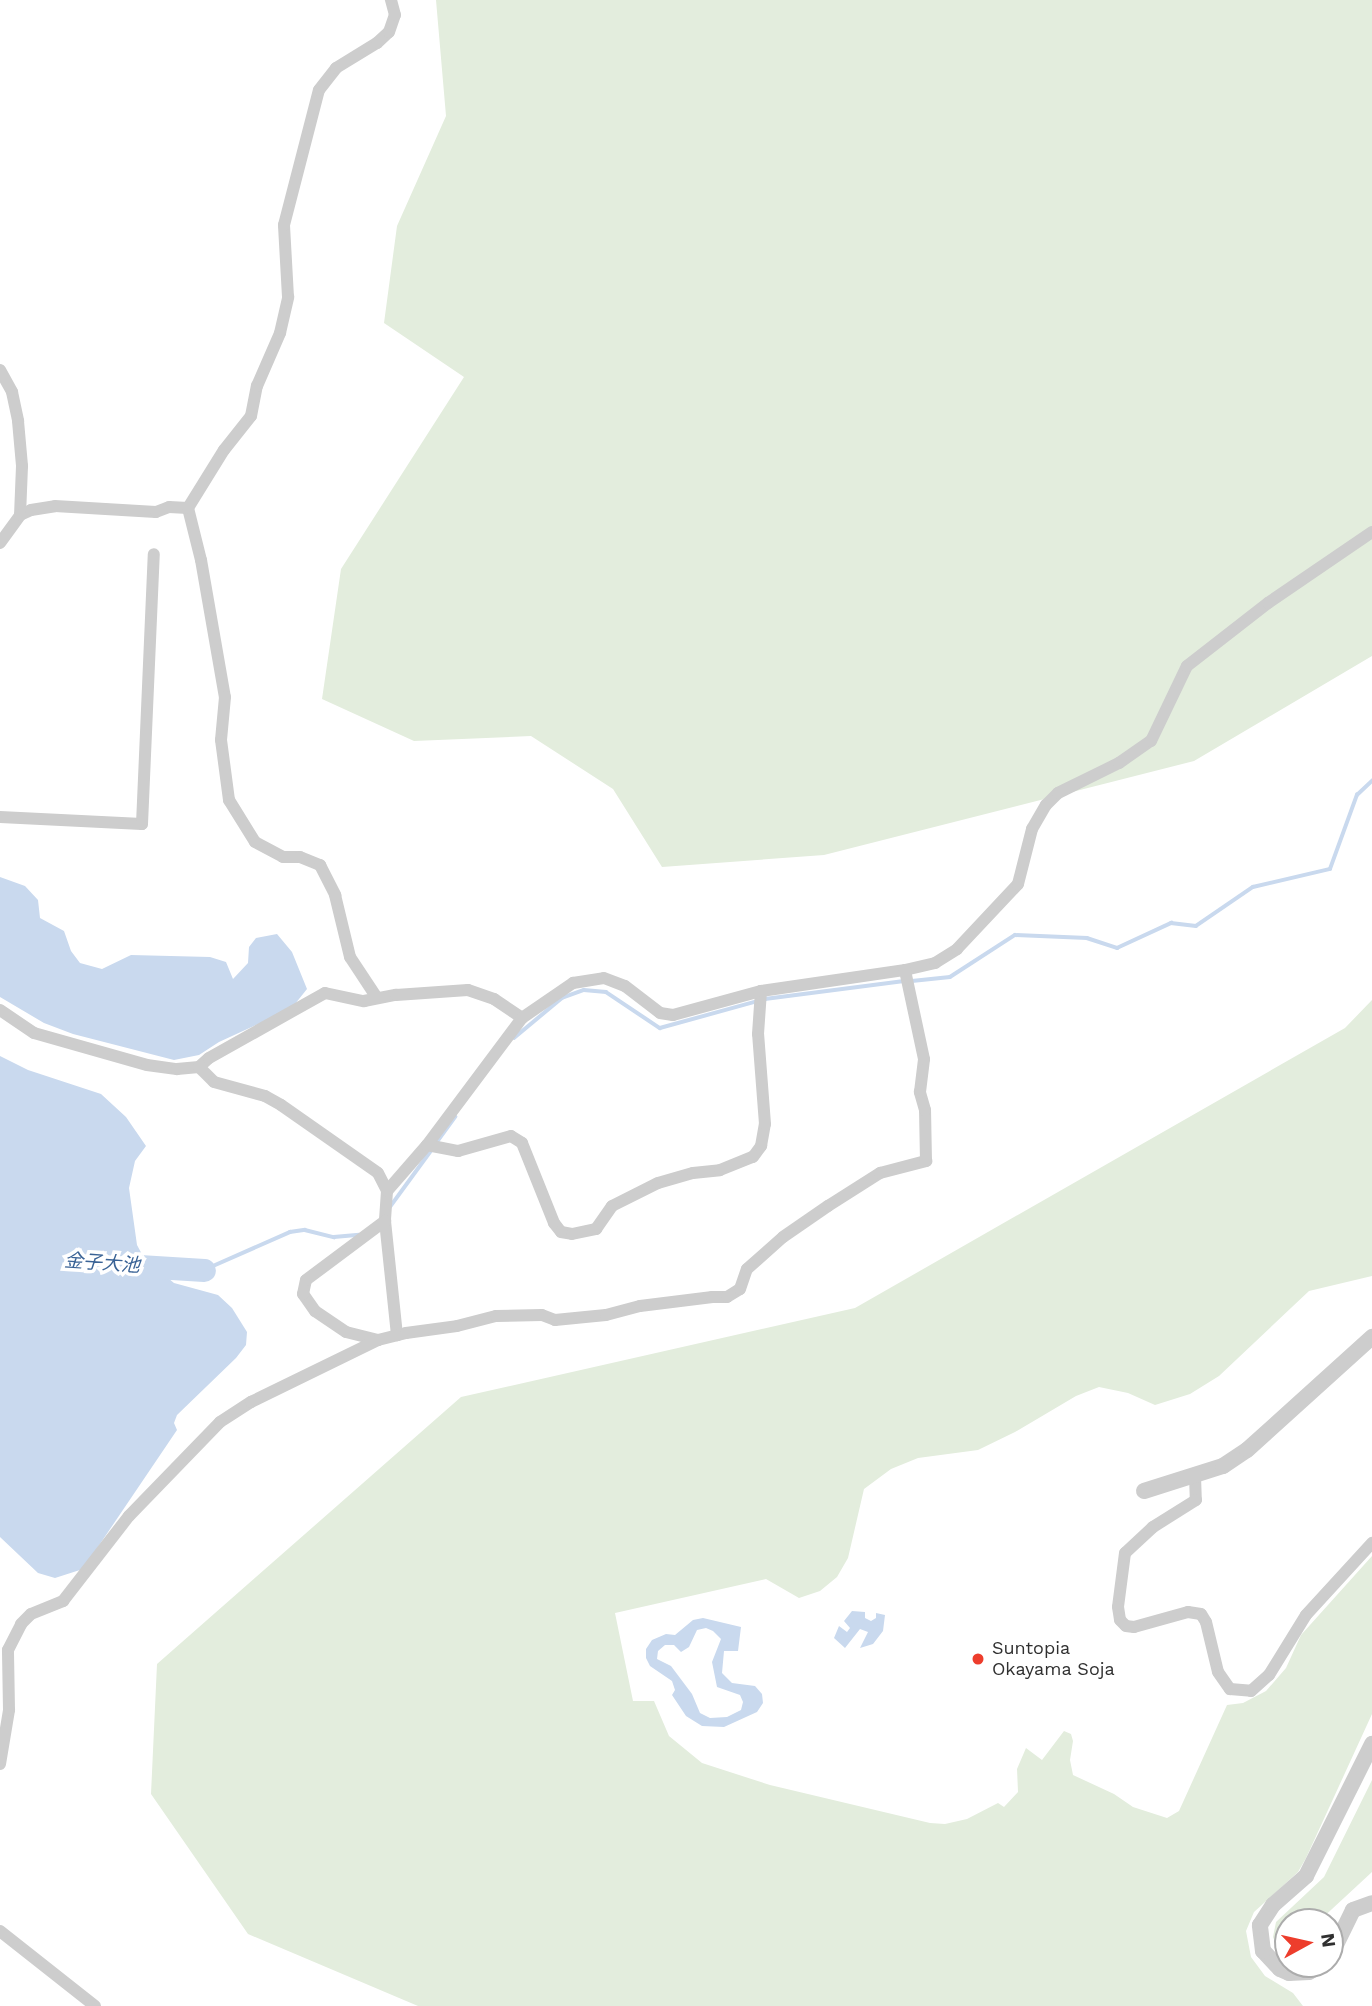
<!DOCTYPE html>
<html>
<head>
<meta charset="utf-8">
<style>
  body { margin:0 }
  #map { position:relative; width:1372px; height:2006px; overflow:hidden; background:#fff; font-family:"Work Sans","Noto Sans JP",sans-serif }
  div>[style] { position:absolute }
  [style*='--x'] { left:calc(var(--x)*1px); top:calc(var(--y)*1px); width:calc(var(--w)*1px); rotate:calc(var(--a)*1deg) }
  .green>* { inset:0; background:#e3eddd }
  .water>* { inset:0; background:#c9d9ee }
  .stream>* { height:3.5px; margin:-1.75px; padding:0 1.75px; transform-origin:1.75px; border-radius:1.75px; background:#c9d9ee }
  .river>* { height:23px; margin:-11.5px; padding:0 11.5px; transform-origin:11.5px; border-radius:11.5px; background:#c9d9ee }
  .minor>* { height:12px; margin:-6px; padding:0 6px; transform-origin:6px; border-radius:6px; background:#cdcdcd }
  .tertiary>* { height:16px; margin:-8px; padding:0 8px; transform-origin:8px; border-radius:8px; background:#cdcdcd }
  .dots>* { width:19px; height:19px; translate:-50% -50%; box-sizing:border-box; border:4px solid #fff; border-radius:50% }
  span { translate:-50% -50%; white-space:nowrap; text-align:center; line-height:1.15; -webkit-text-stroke:7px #fff; paint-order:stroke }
  .poi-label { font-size:18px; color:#303030 }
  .left { translate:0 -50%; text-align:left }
  .water-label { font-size:19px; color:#3a6396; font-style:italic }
  .north { position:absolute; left:1274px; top:1908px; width:70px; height:70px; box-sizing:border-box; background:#fff; border:2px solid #acacac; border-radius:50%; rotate:82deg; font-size:19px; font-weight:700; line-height:28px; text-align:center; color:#303030 }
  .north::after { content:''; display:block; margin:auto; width:24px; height:32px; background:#ed3d2c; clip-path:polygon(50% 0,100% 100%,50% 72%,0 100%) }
</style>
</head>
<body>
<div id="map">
  <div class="green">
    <i style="clip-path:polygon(436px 0,1372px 0,1372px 656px,1194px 761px,824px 855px,662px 867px,613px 789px,531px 736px,414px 741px,322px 699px,341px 569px,464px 377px,384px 323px,397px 226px,446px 116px)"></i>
    <i style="clip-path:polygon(1372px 1000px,1372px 1276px,1309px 1291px,1219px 1376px,1190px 1394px,1155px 1405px,1128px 1393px,1099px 1387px,1076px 1396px,1015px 1432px,978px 1450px,918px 1458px,891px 1469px,864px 1489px,848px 1558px,837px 1577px,820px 1591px,799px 1598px,766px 1579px,615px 1613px,633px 1701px,654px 1701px,669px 1736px,702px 1763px,770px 1785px,930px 1823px,945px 1824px,967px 1819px,998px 1803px,1004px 1807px,1018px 1792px,1017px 1769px,1026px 1748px,1042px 1760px,1064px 1731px,1071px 1734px,1073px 1741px,1070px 1760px,1073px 1775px,1114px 1794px,1133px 1807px,1167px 1818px,1179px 1811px,1227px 1705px,1243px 1703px,1266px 1691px,1286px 1668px,1301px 1635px,1372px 1556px,1372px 1714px,1306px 1858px,1298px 1872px,1254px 1912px,1246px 1931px,1251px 1957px,1265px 1976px,1293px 1993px,1303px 2006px,418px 2006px,248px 1934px,151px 1794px,157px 1664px,461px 1397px,855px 1308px,1345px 1028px)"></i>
    <i style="clip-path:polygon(1372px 1780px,1372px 1872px,1318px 1922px,1288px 1922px,1288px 1956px,1285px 1955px,1277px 1947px,1273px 1937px,1276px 1922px,1324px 1877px)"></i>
  </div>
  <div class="water">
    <i style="clip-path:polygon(0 877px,25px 886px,38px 900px,40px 918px,64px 931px,71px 951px,80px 963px,102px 969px,131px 955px,210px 957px,226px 962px,233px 979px,248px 963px,249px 947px,256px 938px,277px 934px,292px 952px,307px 989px,291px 1009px,219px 1042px,199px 1055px,174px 1060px,73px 1034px,44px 1023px,0 997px)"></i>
    <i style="clip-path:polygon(0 1056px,28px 1070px,101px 1094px,126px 1117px,146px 1146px,135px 1161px,129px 1188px,137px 1245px,144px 1258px,174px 1283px,218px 1295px,232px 1308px,247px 1332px,246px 1345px,236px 1358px,177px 1415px,174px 1423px,177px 1430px,83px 1569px,55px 1578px,38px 1573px,0 1537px)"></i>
    <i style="clip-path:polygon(852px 1611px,865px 1612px,865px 1618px,871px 1621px,876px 1618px,876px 1613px,885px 1615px,883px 1631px,873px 1644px,860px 1648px,868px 1632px,860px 1629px,845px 1648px,834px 1638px,839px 1626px,847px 1632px,850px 1628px,844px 1621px)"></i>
    <i style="clip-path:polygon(evenodd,703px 1618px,741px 1627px,738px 1651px,724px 1651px,722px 1673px,732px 1683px,755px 1686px,762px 1694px,763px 1703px,757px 1712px,724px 1727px,702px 1726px,686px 1716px,672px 1695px,675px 1690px,672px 1681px,650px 1666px,646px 1658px,646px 1649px,652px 1640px,666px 1634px,675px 1635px,693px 1620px,703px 1618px,706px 1628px,713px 1631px,721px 1639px,712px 1662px,717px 1687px,740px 1695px,743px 1702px,741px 1710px,727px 1717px,710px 1718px,700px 1713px,692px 1694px,671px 1666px,657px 1659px,658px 1651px,665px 1645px,674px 1645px,681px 1652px,689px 1647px,697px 1630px,706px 1628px)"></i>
  </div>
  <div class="stream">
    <i style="--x:912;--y:981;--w:38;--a:-6"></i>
    <i style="--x:950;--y:977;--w:77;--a:-32.9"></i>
    <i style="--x:1015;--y:935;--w:72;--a:2.4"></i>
    <i style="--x:1087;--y:938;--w:32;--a:18"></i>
    <i style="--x:1117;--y:948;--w:60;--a:-24.8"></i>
    <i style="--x:1171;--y:923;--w:25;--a:7"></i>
    <i style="--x:1196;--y:926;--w:69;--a:-34.4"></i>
    <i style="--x:1253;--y:887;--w:79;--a:-13.2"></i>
    <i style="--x:1330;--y:869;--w:79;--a:-70"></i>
    <i style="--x:1357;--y:795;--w:21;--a:-43"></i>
    <i style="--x:514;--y:1038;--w:62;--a:-39.8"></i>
    <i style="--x:562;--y:998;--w:23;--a:-20"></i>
    <i style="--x:584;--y:990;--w:22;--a:5"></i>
    <i style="--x:606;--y:992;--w:65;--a:33.7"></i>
    <i style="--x:660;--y:1028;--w:109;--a:-15.4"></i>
    <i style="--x:765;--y:999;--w:140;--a:-7.4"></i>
    <i style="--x:437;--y:1142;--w:31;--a:-54"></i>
    <i style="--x:390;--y:1207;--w:73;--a:-53.9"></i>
    <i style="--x:204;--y:1270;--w:94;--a:-23.8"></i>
    <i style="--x:290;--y:1232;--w:15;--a:-8"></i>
    <i style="--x:305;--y:1230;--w:30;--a:14"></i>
    <i style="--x:334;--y:1237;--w:25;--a:-5"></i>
  </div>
  <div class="river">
    <i style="--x:123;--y:1265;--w:81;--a:3.5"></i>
  </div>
  <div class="minor">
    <i style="--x:0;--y:370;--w:25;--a:61"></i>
    <i style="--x:12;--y:392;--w:30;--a:78"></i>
    <i style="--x:18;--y:421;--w:45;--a:84.9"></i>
    <i style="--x:22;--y:466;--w:49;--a:92.3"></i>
    <i style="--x:188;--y:508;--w:54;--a:76"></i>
    <i style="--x:201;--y:560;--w:139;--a:80.1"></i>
    <i style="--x:225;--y:697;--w:43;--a:95.3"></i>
    <i style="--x:221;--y:740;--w:61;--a:82.4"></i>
    <i style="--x:229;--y:800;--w:49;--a:58.2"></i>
    <i style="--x:255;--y:842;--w:32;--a:28"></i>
    <i style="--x:283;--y:857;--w:17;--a:0"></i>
    <i style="--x:300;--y:857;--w:22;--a:22"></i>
    <i style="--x:320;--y:865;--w:34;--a:63"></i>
    <i style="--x:335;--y:895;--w:64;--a:76.4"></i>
    <i style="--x:350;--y:957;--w:49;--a:56.6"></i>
    <i style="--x:0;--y:543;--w:34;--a:-54"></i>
    <i style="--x:20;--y:515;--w:12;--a:-24"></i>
    <i style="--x:31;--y:510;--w:24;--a:-9"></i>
    <i style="--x:55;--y:506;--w:101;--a:3.4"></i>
    <i style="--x:156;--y:512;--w:14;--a:-21"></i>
    <i style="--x:169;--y:507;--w:19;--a:3"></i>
    <i style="--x:188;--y:508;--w:68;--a:-58.2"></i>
    <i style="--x:224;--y:450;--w:43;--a:-51.5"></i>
    <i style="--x:251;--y:416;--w:31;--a:-79"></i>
    <i style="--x:257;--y:386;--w:58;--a:-66.5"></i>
    <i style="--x:280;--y:333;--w:37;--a:-77"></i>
    <i style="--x:288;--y:297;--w:72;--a:-93.2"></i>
    <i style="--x:284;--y:225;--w:139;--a:-75.5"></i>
    <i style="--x:319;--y:90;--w:28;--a:-52"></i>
    <i style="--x:336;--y:68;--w:48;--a:-31.4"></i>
    <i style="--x:377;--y:43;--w:16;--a:-43"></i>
    <i style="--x:389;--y:32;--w:18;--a:-71"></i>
    <i style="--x:395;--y:15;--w:16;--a:-105"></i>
    <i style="--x:0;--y:817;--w:142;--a:2.8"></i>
    <i style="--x:142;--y:824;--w:270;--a:-87.5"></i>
    <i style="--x:0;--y:1010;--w:41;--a:34.1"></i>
    <i style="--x:34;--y:1033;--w:117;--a:15.8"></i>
    <i style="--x:147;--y:1065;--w:30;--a:8"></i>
    <i style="--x:177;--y:1069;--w:22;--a:-5"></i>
    <i style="--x:199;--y:1067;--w:13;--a:-42"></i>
    <i style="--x:209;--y:1058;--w:133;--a:-29.3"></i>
    <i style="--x:325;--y:993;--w:40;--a:12"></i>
    <i style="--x:364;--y:1001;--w:33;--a:-11"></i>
    <i style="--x:396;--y:995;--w:72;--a:-4"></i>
    <i style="--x:468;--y:990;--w:28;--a:19"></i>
    <i style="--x:494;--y:999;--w:34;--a:34"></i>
    <i style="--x:199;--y:1067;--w:21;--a:45"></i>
    <i style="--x:214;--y:1082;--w:53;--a:15.4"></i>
    <i style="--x:265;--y:1096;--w:18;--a:29"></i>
    <i style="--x:281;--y:1105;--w:118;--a:35"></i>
    <i style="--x:378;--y:1173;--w:20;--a:63"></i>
    <i style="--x:387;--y:1191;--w:30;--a:94"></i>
    <i style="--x:385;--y:1221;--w:115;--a:84"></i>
    <i style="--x:427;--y:1145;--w:32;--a:11"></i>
    <i style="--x:458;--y:1151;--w:55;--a:-15.8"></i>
    <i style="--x:511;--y:1136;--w:13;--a:32"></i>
    <i style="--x:522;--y:1143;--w:86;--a:68.2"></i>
    <i style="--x:554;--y:1223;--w:11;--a:52"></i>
    <i style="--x:561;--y:1232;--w:11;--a:10"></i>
    <i style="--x:572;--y:1234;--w:25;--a:-12"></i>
    <i style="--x:596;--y:1229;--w:28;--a:-55"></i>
    <i style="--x:612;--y:1206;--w:51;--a:-26.6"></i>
    <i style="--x:658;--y:1183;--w:36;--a:-16"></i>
    <i style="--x:693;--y:1173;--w:27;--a:-6"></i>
    <i style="--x:720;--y:1170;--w:35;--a:-22"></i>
    <i style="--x:753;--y:1157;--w:14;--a:-54"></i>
    <i style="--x:761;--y:1146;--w:22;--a:-80"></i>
    <i style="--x:765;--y:1124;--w:90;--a:-94.4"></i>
    <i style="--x:758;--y:1034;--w:43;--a:-86"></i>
    <i style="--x:387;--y:1191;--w:61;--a:-49"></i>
    <i style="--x:427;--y:1145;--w:159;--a:-53.2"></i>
    <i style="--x:522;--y:1018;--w:62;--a:-34.5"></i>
    <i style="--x:573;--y:983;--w:31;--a:-9"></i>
    <i style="--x:604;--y:978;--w:22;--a:21"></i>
    <i style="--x:625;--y:986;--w:44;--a:37.6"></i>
    <i style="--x:660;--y:1013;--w:13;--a:9"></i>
    <i style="--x:673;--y:1015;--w:91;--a:-15.3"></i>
    <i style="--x:761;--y:991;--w:146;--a:-8.3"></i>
    <i style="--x:905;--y:970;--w:31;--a:-13"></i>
    <i style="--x:935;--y:963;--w:26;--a:-32"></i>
    <i style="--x:957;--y:949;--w:89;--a:-46.8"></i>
    <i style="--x:1018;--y:884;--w:57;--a:-75.7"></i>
    <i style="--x:1032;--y:829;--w:28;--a:-60"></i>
    <i style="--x:1046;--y:805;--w:17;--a:-45"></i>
    <i style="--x:1058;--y:793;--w:68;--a:-26.2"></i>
    <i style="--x:1119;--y:763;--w:39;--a:-35"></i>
    <i style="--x:1151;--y:741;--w:83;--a:-64.4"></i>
    <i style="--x:1187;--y:666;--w:103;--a:-37.9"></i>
    <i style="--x:1268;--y:603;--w:126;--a:-34.3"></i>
    <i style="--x:378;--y:1340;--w:33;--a:-166"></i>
    <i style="--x:346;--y:1332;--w:37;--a:-146"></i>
    <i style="--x:315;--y:1311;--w:21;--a:-125"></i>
    <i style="--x:303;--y:1294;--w:14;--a:-78"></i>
    <i style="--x:306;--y:1280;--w:99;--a:-36.8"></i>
    <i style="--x:1195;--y:1476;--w:24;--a:88"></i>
    <i style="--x:1196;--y:1500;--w:51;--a:147.9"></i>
    <i style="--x:1153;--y:1527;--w:38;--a:137"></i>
    <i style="--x:1125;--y:1553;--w:54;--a:97.4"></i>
    <i style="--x:1118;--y:1607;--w:13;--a:81"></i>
    <i style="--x:1120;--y:1620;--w:8;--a:45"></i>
    <i style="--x:1126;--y:1626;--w:8;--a:7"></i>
    <i style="--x:1134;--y:1627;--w:56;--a:-15.5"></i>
    <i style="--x:1188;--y:1612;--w:13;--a:9"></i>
    <i style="--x:1201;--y:1614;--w:9;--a:58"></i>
    <i style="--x:1206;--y:1622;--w:51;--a:76.5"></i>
    <i style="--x:1218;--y:1672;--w:21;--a:55"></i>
    <i style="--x:1230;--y:1689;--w:21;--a:5"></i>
    <i style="--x:1251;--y:1691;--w:24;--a:-42"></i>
    <i style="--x:1269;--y:1675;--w:70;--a:-58.3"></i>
    <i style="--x:1306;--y:1615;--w:98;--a:-47.5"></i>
    <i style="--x:0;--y:1764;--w:55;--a:-80.5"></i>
    <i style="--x:9;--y:1710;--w:60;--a:-91"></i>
    <i style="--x:8;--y:1650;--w:29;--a:-63"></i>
    <i style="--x:21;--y:1624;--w:14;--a:-45"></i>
    <i style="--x:31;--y:1614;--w:35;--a:-22"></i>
    <i style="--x:63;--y:1601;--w:108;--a:-52.2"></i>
    <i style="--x:129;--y:1516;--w:131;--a:-45.9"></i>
    <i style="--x:220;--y:1422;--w:37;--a:-33"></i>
    <i style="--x:251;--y:1402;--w:141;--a:-26"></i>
    <i style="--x:378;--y:1340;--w:29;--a:-14"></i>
    <i style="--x:406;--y:1333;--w:51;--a:-7.8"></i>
    <i style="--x:457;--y:1326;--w:40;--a:-14.4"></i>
    <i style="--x:496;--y:1316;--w:46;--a:-1.2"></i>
    <i style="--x:542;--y:1315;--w:14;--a:21"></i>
    <i style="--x:555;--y:1320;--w:51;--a:-5.6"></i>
    <i style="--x:606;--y:1315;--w:35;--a:-15"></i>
    <i style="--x:640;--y:1306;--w:73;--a:-7.1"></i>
    <i style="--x:712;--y:1297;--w:15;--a:0"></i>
    <i style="--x:727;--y:1297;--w:15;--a:-32"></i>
    <i style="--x:740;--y:1289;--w:21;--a:-71"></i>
    <i style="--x:747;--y:1269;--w:48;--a:-41.6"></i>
    <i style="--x:783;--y:1237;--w:55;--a:-34.6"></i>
    <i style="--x:828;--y:1206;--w:62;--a:-32.4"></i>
    <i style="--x:880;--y:1173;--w:48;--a:-14.6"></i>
    <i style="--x:926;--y:1161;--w:51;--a:-91.1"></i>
    <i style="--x:925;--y:1110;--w:19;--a:-106"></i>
    <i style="--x:920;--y:1092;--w:33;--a:-83"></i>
    <i style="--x:924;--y:1059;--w:91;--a:-102.1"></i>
    <i style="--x:0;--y:1931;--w:121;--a:38.3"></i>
  </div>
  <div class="tertiary">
    <i style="--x:1144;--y:1491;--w:83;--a:-17.6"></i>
    <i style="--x:1223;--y:1466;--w:29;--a:-34"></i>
    <i style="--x:1247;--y:1450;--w:169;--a:-42.1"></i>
    <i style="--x:1330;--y:1957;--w:52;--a:-63.9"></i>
    <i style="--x:1353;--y:1910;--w:20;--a:-20"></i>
    <i style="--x:1324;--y:1964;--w:17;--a:152"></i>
    <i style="--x:1309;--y:1972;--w:20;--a:177"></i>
    <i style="--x:1289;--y:1973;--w:10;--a:-156"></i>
    <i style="--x:1280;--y:1969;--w:25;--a:-133"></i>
    <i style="--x:1263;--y:1951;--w:26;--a:-97"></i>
    <i style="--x:1260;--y:1925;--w:24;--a:-57"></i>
    <i style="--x:1273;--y:1905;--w:44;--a:-41.3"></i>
    <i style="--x:1306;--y:1876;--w:148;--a:-63.4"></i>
  </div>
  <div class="dots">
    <i style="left:978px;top:1659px;background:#ed3d2c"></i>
  </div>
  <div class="poi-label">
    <span class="left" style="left:992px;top:1659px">Suntopia<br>Okayama Soja</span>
  </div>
  <div class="water-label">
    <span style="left:102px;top:1263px;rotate:4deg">金子大池</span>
  </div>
  <div class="north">N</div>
</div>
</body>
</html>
